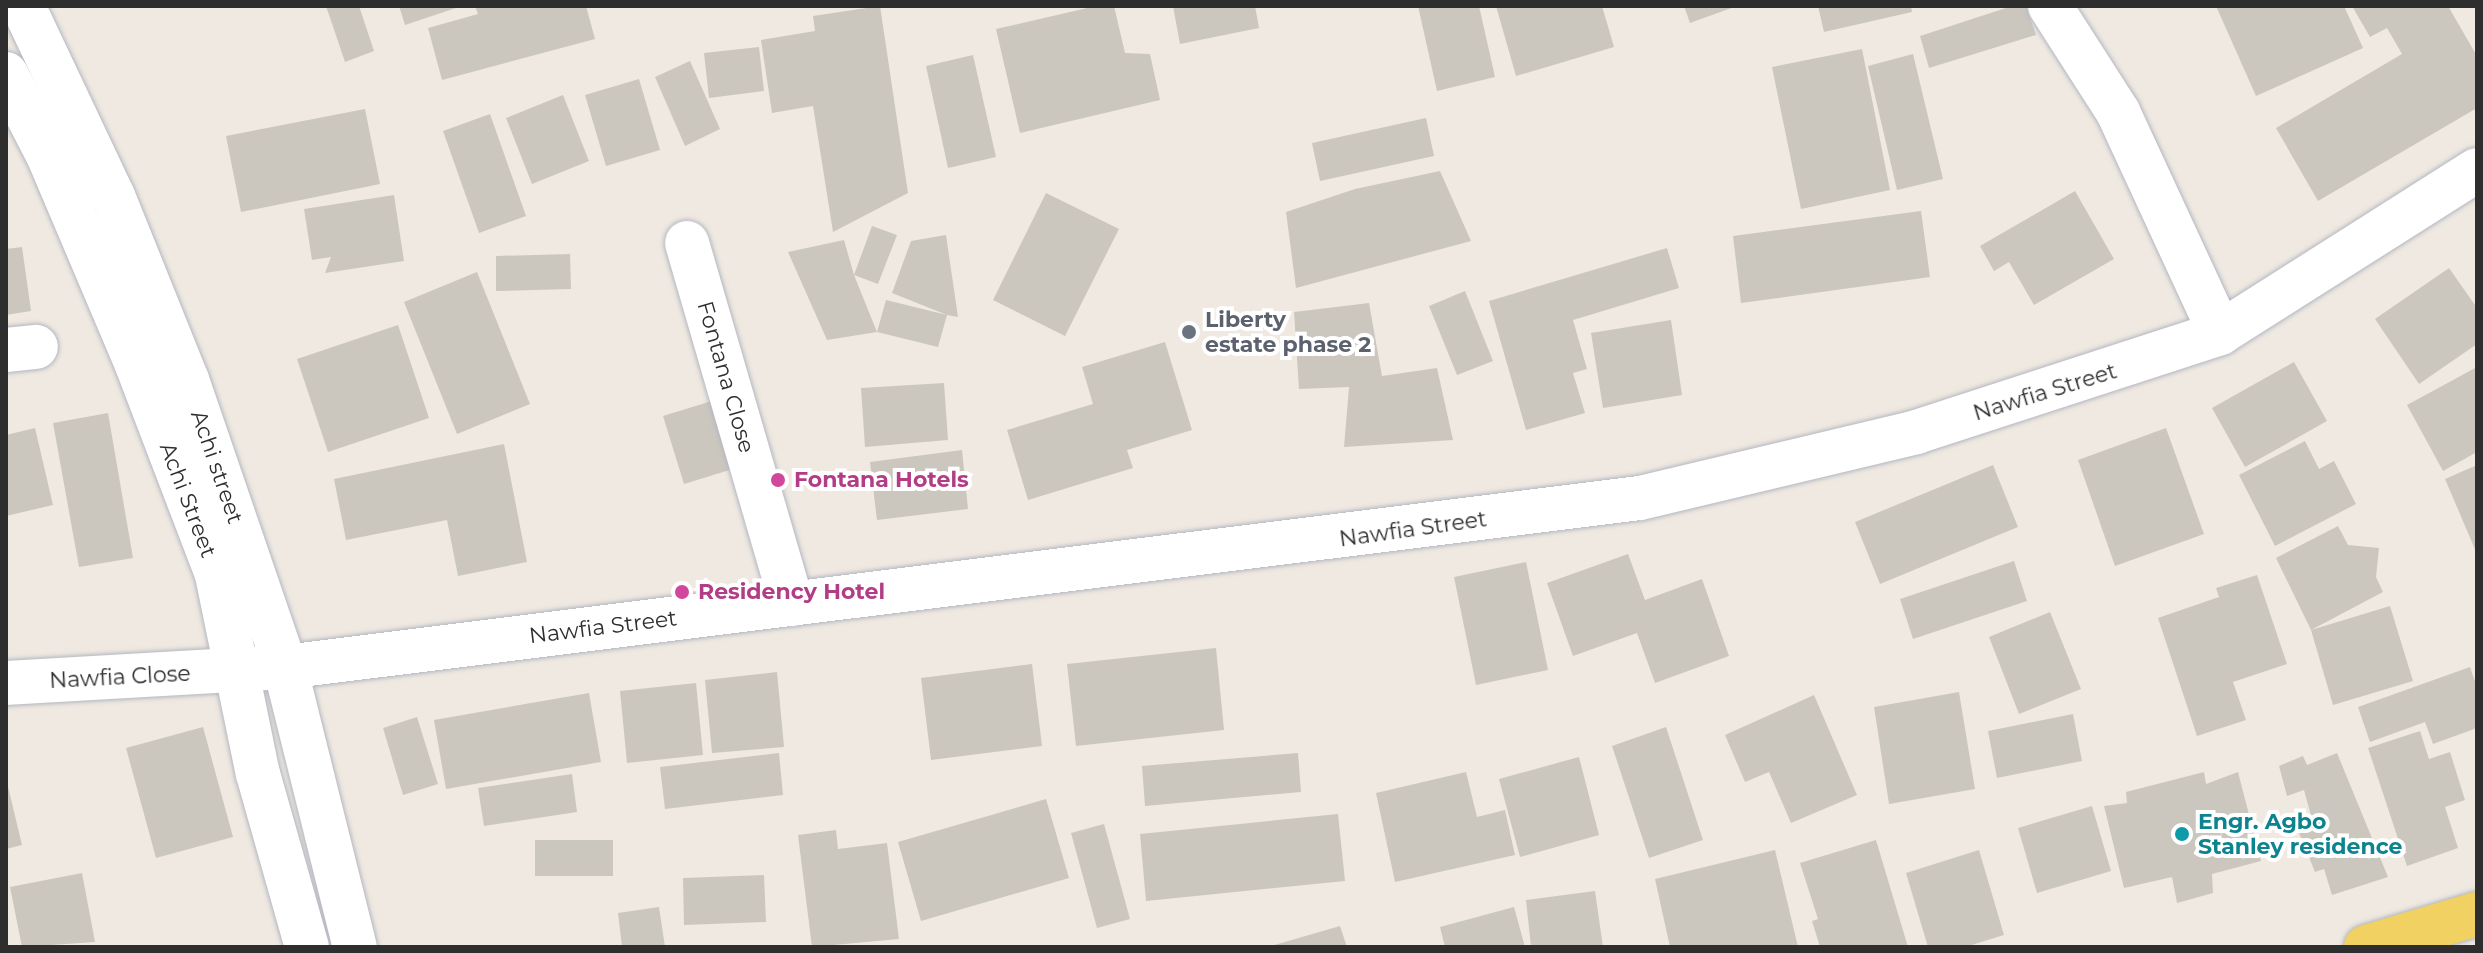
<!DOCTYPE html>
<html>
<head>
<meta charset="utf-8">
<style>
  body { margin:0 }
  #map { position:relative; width:2483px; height:953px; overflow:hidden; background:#efe9e1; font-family:Montserrat,sans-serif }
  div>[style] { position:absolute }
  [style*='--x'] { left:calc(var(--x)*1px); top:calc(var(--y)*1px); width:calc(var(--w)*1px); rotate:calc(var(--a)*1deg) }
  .building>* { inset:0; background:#cbc7bf }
  .roads { filter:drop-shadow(0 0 2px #b4b7c1) drop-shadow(0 0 2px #b4b7c1) }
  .minor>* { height:44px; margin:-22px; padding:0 22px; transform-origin:22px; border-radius:22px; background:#fff }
  .major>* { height:44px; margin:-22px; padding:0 22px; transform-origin:22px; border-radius:22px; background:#f2d163 }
  .dots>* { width:22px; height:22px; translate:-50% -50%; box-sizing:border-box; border:4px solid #fff; border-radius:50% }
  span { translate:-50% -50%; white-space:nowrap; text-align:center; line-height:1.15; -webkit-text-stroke:8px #fff; paint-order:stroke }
  .worship-label { font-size:22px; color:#5b616d; font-weight:700 }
  .left { translate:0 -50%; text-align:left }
  .street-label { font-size:22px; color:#2e2e2e }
  .hotel-label { font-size:22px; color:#b23c85; font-weight:700 }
  .culture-label { font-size:22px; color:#0d838f; font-weight:700 }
  .frame { position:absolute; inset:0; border:8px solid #2e2e2e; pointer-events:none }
</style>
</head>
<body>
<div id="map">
  <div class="building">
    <i style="clip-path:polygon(326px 6px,359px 6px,374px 51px,345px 62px)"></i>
    <i style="clip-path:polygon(399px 6px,459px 6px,459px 7px,405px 25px)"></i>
    <i style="clip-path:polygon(475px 6px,586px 6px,595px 39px,442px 80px,428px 28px,478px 14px)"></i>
    <i style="clip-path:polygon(880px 6px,908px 193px,833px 232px,813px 106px,772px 113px,761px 40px,815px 31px,813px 16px)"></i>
    <i style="clip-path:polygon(1096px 6px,1114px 6px,1125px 53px,1150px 54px,1160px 100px,1020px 133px,996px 29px)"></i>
    <i style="clip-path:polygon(1173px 6px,1255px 6px,1259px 28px,1180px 44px)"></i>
    <i style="clip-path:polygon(1418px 6px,1479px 6px,1495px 77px,1437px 91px)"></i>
    <i style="clip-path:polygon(1496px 6px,1602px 6px,1614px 47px,1516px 76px)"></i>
    <i style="clip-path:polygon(1684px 6px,1737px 6px,1690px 23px)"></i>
    <i style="clip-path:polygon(1818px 6px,1911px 6px,1912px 12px,1824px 32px)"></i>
    <i style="clip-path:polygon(2012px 6px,2026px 6px,2036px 35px,1929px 68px,1920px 36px)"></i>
    <i style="clip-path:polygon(2216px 6px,2344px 6px,2363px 48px,2256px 96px)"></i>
    <i style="clip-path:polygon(2352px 6px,2448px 6px,2477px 56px,2477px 108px,2318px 201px,2276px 128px,2402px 54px,2387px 28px,2370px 37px)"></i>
    <i style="clip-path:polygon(759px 47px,764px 91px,709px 98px,704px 53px)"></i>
    <i style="clip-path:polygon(1862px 49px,1890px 190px,1801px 209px,1772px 67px)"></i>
    <i style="clip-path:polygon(1913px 54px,1943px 179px,1897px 190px,1868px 66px)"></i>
    <i style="clip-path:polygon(973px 55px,996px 157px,948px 168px,926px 66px)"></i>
    <i style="clip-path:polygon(690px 61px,720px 129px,685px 146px,655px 77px)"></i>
    <i style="clip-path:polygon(639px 79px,660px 150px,606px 166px,585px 95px)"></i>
    <i style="clip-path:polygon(563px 95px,589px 161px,532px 184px,506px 118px)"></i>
    <i style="clip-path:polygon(365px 109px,380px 184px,241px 212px,226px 136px)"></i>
    <i style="clip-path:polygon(490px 114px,526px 216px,479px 233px,443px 131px)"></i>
    <i style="clip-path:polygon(1426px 118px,1434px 156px,1320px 181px,1312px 143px)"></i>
    <i style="clip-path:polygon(1440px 171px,1471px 241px,1296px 288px,1286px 212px,1355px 189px)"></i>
    <i style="clip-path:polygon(2075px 191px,2114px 259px,2034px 305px,2009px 262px,1994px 271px,1980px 246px)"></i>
    <i style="clip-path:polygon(1046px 193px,1119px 229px,1065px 336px,993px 300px)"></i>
    <i style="clip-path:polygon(394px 195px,404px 261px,325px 273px,331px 257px,312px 260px,304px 209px)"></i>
    <i style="clip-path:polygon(1921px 211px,1930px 277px,1741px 303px,1733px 236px)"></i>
    <i style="clip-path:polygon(872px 226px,897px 235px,878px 284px,854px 275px,877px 332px,827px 340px,788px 252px,844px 240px,854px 275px)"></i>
    <i style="clip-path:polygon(946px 235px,958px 317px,947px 315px,938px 347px,877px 332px,886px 300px,947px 315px,892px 293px,911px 241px)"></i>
    <i style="clip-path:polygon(22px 247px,31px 311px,6px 315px,6px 249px)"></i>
    <i style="clip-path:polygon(1667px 248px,1679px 288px,1573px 320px,1587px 369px,1573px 373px,1585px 413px,1526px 430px,1489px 301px)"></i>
    <i style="clip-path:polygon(570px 254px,571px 289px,496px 291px,496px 256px)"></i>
    <i style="clip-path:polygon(2449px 268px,2477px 308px,2477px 344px,2419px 384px,2375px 319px)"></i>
    <i style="clip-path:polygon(477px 272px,530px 404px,457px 434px,404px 302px)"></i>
    <i style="clip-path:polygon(1465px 291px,1493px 361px,1457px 375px,1429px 306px)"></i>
    <i style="clip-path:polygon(1369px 303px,1382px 376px,1437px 368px,1453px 440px,1344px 447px,1349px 387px,1299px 389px,1294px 312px)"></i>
    <i style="clip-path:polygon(1671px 320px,1682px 395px,1603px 408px,1591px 333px)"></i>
    <i style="clip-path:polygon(398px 325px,429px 418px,328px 452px,297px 359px)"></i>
    <i style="clip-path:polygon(1165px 342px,1192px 430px,1127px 450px,1133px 468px,1028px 500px,1007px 430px,1093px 404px,1082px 367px)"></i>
    <i style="clip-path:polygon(2294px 362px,2327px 421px,2245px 467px,2212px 408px)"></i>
    <i style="clip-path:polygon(2477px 367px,2477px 452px,2443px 471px,2407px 405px)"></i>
    <i style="clip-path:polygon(944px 383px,948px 440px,865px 447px,861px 388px)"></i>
    <i style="clip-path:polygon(715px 400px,736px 468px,684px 484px,663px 416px)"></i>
    <i style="clip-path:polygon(108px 413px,133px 558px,79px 567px,53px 423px)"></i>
    <i style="clip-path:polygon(35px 428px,53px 505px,6px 516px,6px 435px)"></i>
    <i style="clip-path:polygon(2166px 428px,2204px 534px,2115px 566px,2078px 460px)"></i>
    <i style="clip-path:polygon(2305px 441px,2319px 469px,2334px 461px,2356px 504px,2275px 546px,2239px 475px)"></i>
    <i style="clip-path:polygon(504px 444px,527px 562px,458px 576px,447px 520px,346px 540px,334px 479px)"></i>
    <i style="clip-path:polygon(962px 450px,968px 509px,877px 520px,870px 462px)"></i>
    <i style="clip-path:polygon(1993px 465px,2018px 527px,1880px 584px,1855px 522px)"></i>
    <i style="clip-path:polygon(2477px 465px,2477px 554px,2445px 479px)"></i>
    <i style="clip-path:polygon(2338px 526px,2348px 545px,2379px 548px,2376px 577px,2383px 592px,2311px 630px,2390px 606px,2413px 681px,2333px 705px,2311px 630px,2276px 558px)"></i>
    <i style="clip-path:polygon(1628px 554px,1645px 600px,1702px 579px,1729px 656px,1655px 683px,1637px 633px,1573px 656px,1547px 583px)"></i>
    <i style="clip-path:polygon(2014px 561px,2027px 601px,1913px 639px,1900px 599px)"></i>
    <i style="clip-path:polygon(1526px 562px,1548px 670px,1476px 685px,1454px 577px)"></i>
    <i style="clip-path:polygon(2257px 575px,2287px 664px,2233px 682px,2246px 720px,2197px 736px,2158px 618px,2219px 597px,2216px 588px)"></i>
    <i style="clip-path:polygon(2050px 612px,2081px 689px,2019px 714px,1989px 637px)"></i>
    <i style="clip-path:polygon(1216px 648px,1224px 730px,1076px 746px,1067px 664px)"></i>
    <i style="clip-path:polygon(1032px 664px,1042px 746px,931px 760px,921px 678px)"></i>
    <i style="clip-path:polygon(2470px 667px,2477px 687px,2477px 728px,2433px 744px,2425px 722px,2370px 742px,2358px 707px)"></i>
    <i style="clip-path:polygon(777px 672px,784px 747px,712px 753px,705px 680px)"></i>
    <i style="clip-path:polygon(696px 683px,703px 755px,627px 763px,620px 691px)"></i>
    <i style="clip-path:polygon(1959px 692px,1975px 789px,1889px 804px,1874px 707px)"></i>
    <i style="clip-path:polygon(589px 693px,601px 762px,446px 789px,434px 720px)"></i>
    <i style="clip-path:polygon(1814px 695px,1857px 795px,1791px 823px,1769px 772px,1745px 782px,1725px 735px)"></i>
    <i style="clip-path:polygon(2073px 714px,2082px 761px,1997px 778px,1988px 731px)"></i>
    <i style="clip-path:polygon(417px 717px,438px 784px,403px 795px,383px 728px)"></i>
    <i style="clip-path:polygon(203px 727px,233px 837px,156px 858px,126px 748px)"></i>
    <i style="clip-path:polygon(1666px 727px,1703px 840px,1649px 858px,1612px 746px)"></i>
    <i style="clip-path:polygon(2420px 731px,2429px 759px,2450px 752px,2465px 800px,2445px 807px,2458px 848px,2407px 866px,2368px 748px)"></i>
    <i style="clip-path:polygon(779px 753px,783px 795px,665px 809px,660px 767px)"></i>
    <i style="clip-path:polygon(1298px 753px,1301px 792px,1145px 806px,1142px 766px)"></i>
    <i style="clip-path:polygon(2337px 753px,2388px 877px,2332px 895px,2324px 869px,2315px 872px,2297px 828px,2313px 823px,2304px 790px,2287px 796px,2279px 766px,2303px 756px,2307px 765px)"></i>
    <i style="clip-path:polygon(1579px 757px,1599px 835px,1520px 857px,1499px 779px)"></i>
    <i style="clip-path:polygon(1466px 772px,1477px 817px,1505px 810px,1515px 855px,1395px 882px,1376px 793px)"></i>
    <i style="clip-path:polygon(2204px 772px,2206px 784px,2238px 772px,2261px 861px,2212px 874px,2213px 893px,2177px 903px,2172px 877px,2124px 888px,2104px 806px,2127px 803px,2126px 792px)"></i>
    <i style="clip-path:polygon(572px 774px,577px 812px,484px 826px,478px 788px)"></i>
    <i style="clip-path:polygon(6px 778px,22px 845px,6px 849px)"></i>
    <i style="clip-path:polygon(1046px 799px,1069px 878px,921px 921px,898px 842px)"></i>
    <i style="clip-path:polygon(2092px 806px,2111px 871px,2037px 893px,2018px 828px)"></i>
    <i style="clip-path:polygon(1338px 814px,1345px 881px,1146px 901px,1140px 834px)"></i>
    <i style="clip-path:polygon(1104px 824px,1130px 919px,1097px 928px,1071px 833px)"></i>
    <i style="clip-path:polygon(836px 830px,838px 849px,887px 843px,899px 939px,812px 947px,798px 835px)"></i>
    <i style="clip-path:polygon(535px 840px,613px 840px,613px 876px,535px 876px)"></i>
    <i style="clip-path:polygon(1876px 840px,1908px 947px,1820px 947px,1812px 921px,1818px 919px,1800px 863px)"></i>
    <i style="clip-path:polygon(1775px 850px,1798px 947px,1670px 947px,1655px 879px)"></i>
    <i style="clip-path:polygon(1979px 850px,2004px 935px,1965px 947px,1928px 947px,1906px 873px)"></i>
    <i style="clip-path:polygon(82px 873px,95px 942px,22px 947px,10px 887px)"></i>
    <i style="clip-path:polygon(764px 875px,766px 922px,684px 925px,683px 878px)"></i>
    <i style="clip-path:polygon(1595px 891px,1603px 947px,1531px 947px,1526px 900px)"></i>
    <i style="clip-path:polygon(659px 907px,665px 947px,622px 947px,618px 913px)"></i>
    <i style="clip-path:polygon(1514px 907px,1525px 947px,1445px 947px,1440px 927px)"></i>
    <i style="clip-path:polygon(1340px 926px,1347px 947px,1271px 947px,1271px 946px)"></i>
  </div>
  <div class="roads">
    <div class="minor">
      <i style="--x:23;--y:6;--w:210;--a:64.7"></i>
      <i style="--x:113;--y:196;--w:198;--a:68.1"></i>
      <i style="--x:187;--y:380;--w:303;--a:71.1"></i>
      <i style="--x:285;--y:667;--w:289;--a:76"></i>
      <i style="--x:2050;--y:6;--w:126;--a:57.3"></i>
      <i style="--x:2118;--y:112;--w:243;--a:65.2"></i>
      <i style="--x:6;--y:74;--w:91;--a:62.6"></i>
      <i style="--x:48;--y:155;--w:228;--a:67"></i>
      <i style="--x:137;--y:365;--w:225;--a:69.1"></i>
      <i style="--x:217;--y:575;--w:203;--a:78.4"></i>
      <i style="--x:258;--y:774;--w:180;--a:74.2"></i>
      <i style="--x:687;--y:243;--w:376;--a:73.8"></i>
      <i style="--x:6;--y:350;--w:30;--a:-6"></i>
      <i style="--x:6;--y:683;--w:279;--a:-3.3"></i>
      <i style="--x:285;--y:667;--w:1365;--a:-7.11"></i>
      <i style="--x:1640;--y:498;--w:284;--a:-13.4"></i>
      <i style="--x:1916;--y:432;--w:320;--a:-18"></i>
      <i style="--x:2220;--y:333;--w:304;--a:-32.4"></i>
    </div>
    <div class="major">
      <i style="--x:2366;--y:947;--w:116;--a:-16.6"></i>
    </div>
  </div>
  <div class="dots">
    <i style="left:1189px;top:332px;background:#6b7280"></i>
    <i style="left:778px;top:480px;background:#d1479c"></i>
    <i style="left:682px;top:592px;background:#d1479c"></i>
    <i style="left:2182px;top:834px;background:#0f9aa8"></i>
  </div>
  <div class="worship-label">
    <span class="left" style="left:1205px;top:332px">Liberty<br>estate phase 2</span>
  </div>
  <div class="street-label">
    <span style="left:726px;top:377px;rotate:74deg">Fontana Close</span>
    <span style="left:2045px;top:392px;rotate:-17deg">Nawfia Street</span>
    <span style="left:217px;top:467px;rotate:71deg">Achi street</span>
    <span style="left:188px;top:500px;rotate:69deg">Achi Street</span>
    <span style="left:1413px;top:529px;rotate:-8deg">Nawfia Street</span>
    <span style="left:603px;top:627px;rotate:-7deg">Nawfia Street</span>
    <span style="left:120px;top:677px;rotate:-3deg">Nawfia Close</span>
  </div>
  <div class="hotel-label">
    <span class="left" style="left:794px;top:480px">Fontana Hotels</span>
    <span class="left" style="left:698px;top:592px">Residency Hotel</span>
  </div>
  <div class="culture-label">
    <span class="left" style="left:2198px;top:834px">Engr. Agbo<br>Stanley residence</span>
  </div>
  <div class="frame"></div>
</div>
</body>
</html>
